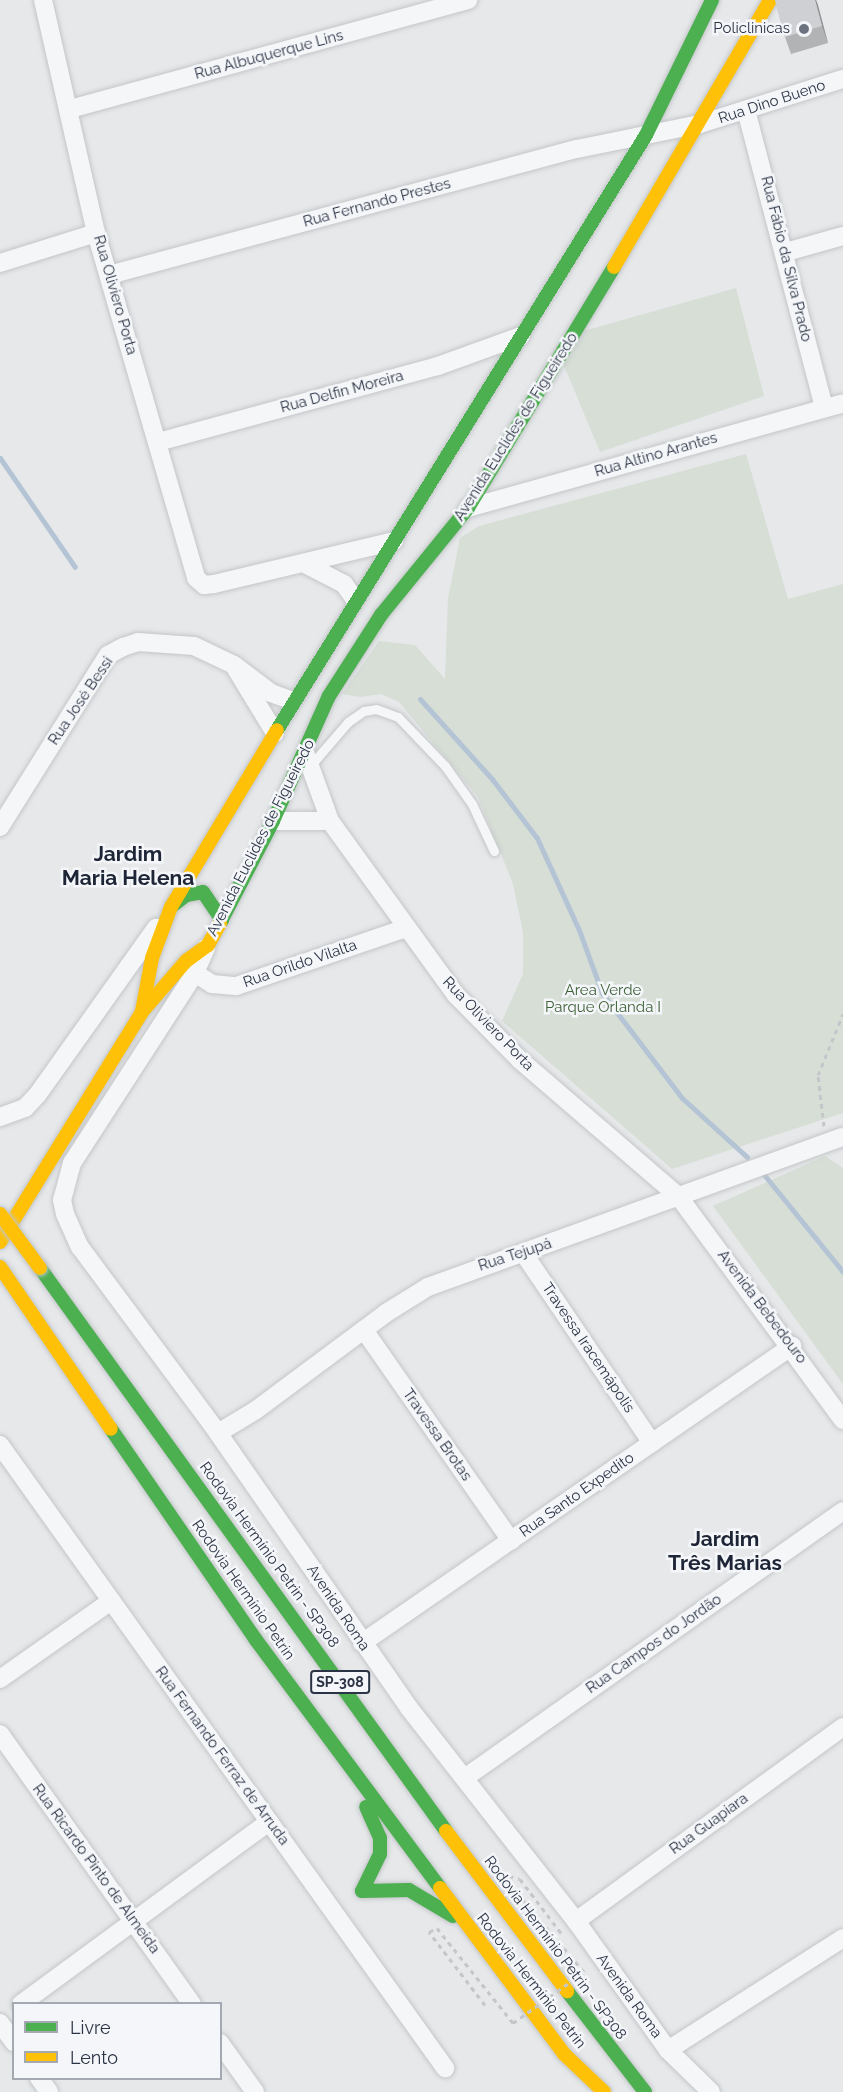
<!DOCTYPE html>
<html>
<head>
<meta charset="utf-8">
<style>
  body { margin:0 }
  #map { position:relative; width:843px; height:2092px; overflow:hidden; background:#e6e8ea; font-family:Raleway,sans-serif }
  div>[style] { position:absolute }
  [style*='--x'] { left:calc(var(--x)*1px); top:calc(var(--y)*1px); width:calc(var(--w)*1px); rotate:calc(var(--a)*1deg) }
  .green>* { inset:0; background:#d6ded6 }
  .stream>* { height:5px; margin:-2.5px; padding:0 2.5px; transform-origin:2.5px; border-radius:2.5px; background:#b4c4d5 }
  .path>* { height:3px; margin-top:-1.5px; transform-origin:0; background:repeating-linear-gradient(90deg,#c5c6ca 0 4.5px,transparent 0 9px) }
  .roads { filter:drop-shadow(0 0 2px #c4c6c8) drop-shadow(0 0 2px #c4c6c8) }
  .lane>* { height:9px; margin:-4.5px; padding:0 4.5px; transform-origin:4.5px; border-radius:4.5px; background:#f5f6f7 }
  .street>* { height:18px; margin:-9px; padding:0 9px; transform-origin:9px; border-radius:9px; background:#f5f6f7 }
  .fast>* { height:14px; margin:-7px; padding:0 7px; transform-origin:7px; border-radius:7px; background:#4caf50 }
  .slow>* { height:14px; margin:-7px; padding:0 7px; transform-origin:7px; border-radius:7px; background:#ffc107 }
  .path-bridge>* { height:3px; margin-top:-1.5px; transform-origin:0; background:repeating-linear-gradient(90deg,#c5c6ca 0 4.5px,transparent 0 9px) }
  .bridges { filter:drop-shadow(0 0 2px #c2c5c8) drop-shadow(0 0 2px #c2c5c8) }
  .slow-bridge>* { height:14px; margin:-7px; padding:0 7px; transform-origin:7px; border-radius:7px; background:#ffc107 }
  .wall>* { inset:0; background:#b1b3b5 }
  .shaded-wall>* { inset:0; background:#909294 }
  .building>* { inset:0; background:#ced0d3 }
  .dots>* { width:16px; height:16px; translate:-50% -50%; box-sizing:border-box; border:3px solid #f4f6f9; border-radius:50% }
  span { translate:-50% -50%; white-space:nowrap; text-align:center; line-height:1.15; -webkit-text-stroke:5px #f4f6f9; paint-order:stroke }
  .shield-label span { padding:2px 4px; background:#f4f6f9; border:2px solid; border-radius:4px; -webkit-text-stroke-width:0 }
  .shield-label { font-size:14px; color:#2b3445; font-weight:700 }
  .poi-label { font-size:15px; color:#2b3445 }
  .right { translate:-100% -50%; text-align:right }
  .street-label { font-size:15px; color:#2b3445 }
  .park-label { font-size:15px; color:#3f6138 }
  .district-label { font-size:21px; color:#1d2536; font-weight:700 }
  .legend { position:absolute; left:12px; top:2002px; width:210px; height:78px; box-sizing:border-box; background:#f4f6f9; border:2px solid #a4a8b1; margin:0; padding:8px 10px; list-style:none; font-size:18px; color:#2b3445 }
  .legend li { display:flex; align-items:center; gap:12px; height:30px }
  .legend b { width:30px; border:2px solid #a4a8b1 }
</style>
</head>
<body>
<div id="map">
  <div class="green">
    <i style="clip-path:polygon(736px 288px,764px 396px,600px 452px,563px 363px,580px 332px)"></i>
    <i style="clip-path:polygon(746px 454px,788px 599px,843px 584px,843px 1113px,672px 1169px,502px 1021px,523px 974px,523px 932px,513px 884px,478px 797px,399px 702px,381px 694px,361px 697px,342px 694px,379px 641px,415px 645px,445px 679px,448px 598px,460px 538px,479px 526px)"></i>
    <i style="clip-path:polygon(825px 1156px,843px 1168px,843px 1384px,713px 1206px)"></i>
  </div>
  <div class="stream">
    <i style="--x:0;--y:458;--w:132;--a:55.5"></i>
    <i style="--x:420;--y:699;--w:108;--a:48"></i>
    <i style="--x:492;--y:779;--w:74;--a:52.7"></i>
    <i style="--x:537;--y:838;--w:101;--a:65.5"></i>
    <i style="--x:579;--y:930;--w:67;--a:69.9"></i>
    <i style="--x:602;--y:993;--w:132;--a:52.7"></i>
    <i style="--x:682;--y:1098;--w:88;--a:42.2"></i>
    <i style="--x:761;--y:1171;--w:130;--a:50.9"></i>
  </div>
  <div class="path">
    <i style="--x:824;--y:1126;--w:51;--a:-96.7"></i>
    <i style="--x:818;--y:1075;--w:66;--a:-67.7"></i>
  </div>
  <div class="roads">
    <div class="lane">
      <i style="--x:310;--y:766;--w:58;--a:-49.2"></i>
      <i style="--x:348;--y:722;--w:19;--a:-35"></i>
      <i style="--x:364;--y:711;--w:12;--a:-9"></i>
      <i style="--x:376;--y:709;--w:23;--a:20"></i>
      <i style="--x:398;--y:717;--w:68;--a:46.2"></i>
      <i style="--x:445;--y:766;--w:47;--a:54.6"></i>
      <i style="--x:472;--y:804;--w:52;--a:64.9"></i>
    </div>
    <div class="street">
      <i style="--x:43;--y:0;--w:239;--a:77.2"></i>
      <i style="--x:96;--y:233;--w:359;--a:73.8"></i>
      <i style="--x:196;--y:578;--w:11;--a:41"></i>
      <i style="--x:204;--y:585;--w:10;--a:-6"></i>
      <i style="--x:214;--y:584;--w:185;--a:-13.4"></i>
      <i style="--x:70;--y:109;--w:413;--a:-15.3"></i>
      <i style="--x:746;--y:110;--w:308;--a:75.3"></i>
      <i style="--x:786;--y:252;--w:59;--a:-15.7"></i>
      <i style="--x:0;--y:263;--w:101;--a:-17.4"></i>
      <i style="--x:109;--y:275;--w:485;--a:-15.1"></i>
      <i style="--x:577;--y:149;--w:126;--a:-11.5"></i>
      <i style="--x:700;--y:124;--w:150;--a:-17.5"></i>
      <i style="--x:158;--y:442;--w:290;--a:-15.2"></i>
      <i style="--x:438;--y:366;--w:88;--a:-19.9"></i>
      <i style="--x:468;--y:508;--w:389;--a:-15.6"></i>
      <i style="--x:307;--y:565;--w:42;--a:27.2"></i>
      <i style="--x:344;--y:584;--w:19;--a:55"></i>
      <i style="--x:236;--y:669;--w:75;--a:58.6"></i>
      <i style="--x:306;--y:755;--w:70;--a:70"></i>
      <i style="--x:330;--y:821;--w:215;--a:54.1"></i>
      <i style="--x:456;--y:995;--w:91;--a:45.4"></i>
      <i style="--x:520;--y:1060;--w:210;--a:40.7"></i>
      <i style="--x:679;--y:1197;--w:277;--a:53.7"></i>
      <i style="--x:273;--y:821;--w:57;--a:0"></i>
      <i style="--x:0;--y:827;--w:203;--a:-57.9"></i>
      <i style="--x:108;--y:655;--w:17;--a:-28"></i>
      <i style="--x:123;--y:647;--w:16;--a:-18"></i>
      <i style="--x:138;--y:642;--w:56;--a:4.1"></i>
      <i style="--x:194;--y:646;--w:44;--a:25.4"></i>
      <i style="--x:234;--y:665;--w:46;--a:37.1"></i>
      <i style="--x:271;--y:693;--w:23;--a:20"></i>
      <i style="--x:206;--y:948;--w:27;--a:114"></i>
      <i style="--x:195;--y:973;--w:226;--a:122.9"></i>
      <i style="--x:72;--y:1163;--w:38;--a:105"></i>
      <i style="--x:62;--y:1200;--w:14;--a:78"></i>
      <i style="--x:65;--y:1214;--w:36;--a:66"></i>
      <i style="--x:80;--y:1247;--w:232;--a:53.4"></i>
      <i style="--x:218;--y:1433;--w:335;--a:55.2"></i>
      <i style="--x:409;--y:1708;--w:271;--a:51.9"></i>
      <i style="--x:576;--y:1921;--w:158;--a:54.5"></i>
      <i style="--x:668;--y:2050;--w:60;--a:44.3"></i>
      <i style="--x:195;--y:973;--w:20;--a:33"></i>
      <i style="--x:212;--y:984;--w:24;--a:5"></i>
      <i style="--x:236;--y:986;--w:180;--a:-18.8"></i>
      <i style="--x:0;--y:1117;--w:27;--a:-20"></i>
      <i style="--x:25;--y:1108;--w:19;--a:-47"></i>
      <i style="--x:38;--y:1094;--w:204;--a:-54.6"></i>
      <i style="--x:524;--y:1254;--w:228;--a:55.9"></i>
      <i style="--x:364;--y:1330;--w:257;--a:55.1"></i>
      <i style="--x:218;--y:1433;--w:44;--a:-31.2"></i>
      <i style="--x:256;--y:1410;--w:162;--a:-36.7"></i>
      <i style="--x:386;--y:1313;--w:49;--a:-31.8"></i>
      <i style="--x:428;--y:1287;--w:441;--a:-19.9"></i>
      <i style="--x:0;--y:1445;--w:766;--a:54.46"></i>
      <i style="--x:362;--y:1643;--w:523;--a:-34.63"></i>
      <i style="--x:0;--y:1679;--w:136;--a:-35.1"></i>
      <i style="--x:0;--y:1734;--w:331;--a:54.6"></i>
      <i style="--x:466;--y:1777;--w:461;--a:-35.2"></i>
      <i style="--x:576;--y:1921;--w:330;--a:-36"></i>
      <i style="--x:21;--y:2004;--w:308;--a:-36.3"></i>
      <i style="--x:0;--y:2023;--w:24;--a:54"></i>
      <i style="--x:220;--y:2043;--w:60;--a:54.5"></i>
      <i style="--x:668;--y:2050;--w:208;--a:-32.6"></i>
      <i style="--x:39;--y:2078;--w:17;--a:54"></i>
    </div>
    <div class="fast">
      <i style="--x:277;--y:730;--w:700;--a:-58.19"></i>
      <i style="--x:646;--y:135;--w:150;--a:-63.9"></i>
      <i style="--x:172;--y:906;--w:18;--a:-38"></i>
      <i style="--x:186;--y:895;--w:17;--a:-10"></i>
      <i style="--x:203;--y:892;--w:34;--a:56"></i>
      <i style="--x:220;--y:923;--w:115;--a:-62.5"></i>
      <i style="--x:273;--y:821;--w:137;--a:-65.9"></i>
      <i style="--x:329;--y:696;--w:96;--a:-57.3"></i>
      <i style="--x:381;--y:615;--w:138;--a:-50.9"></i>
      <i style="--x:468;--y:508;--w:282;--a:-58.8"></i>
      <i style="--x:40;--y:1268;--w:694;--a:54.2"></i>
      <i style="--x:111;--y:1429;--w:256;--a:55.5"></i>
      <i style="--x:256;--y:1640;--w:309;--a:53.4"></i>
      <i style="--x:362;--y:1891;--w:41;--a:-64.1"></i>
      <i style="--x:380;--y:1854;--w:16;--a:-90"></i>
      <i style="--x:380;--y:1838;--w:34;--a:-114"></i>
      <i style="--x:362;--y:1891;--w:47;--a:-1.2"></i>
      <i style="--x:409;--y:1890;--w:51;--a:30.6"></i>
      <i style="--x:567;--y:1991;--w:128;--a:52.3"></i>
    </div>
    <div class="slow">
      <i style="--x:614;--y:267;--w:309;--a:-59.7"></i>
      <i style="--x:142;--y:1011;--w:54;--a:-79.3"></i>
      <i style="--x:152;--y:958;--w:54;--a:-69.6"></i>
      <i style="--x:171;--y:907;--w:206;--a:-59.1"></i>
      <i style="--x:0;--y:1242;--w:270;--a:-58.3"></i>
      <i style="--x:142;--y:1012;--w:67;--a:-49.2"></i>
      <i style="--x:186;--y:961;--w:27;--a:-36"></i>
      <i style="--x:208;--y:945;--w:25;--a:-61"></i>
      <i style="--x:0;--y:1267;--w:196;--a:55.6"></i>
      <i style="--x:446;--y:1831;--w:201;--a:52.9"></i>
      <i style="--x:440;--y:1888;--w:207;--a:53.2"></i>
      <i style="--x:564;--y:2054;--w:55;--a:43.5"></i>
    </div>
  </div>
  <div class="path-bridge">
    <i style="--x:485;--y:2005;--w:92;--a:-127.5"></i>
    <i style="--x:429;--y:1932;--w:9;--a:-27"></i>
    <i style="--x:437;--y:1928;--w:122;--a:51.3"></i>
    <i style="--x:513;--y:2023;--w:87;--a:-35.7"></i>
    <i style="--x:584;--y:1972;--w:119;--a:-130.2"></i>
    <i style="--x:507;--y:1881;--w:5;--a:-68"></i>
    <i style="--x:509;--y:1876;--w:11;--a:15"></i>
    <i style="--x:520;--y:1879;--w:68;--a:52.8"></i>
  </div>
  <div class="bridges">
    <div class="slow-bridge">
      <i style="--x:0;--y:1214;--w:67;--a:53.5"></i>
    </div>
  </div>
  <div class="wall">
    <i style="clip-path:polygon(775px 0,816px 0,828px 43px,791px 54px,785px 37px)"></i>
  </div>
  <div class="shaded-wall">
    <i style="clip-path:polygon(815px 0,816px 0,818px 5px,828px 43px,822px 26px)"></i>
  </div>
  <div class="building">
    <i style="clip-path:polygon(775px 0,815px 0,822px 26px,785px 37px)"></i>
  </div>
  <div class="dots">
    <i style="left:804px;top:29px;background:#6c737f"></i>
  </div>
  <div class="shield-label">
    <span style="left:340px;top:1682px">SP-308</span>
  </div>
  <div class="poi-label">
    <span class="right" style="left:790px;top:29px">Policlinicas</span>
  </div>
  <div class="street-label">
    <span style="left:269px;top:55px;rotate:-15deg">Rua Albuquerque Lins</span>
    <span style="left:772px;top:102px;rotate:-18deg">Rua Dino Bueno</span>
    <span style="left:377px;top:203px;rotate:-15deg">Rua Fernando Prestes</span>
    <span style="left:786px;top:259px;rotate:76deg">Rua Fábio da Silva Prado</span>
    <span style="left:115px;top:295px;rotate:74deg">Rua Oliviero Porta</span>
    <span style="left:342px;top:392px;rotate:-15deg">Rua Delfin Moreira</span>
    <span style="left:516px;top:427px;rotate:-58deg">Avenida Euclides de Figueiredo</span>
    <span style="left:656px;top:455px;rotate:-16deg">Rua Altino Arantes</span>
    <span style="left:81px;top:701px;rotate:-56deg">Rua José Bessi</span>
    <span style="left:261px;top:838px;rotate:-63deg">Avenida Euclides de Figueiredo</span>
    <span style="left:300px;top:964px;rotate:-19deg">Rua Orildo Vilalta</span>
    <span style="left:488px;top:1024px;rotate:46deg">Rua Oliviero Porta</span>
    <span style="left:515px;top:1255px;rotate:-18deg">Rua Tejupá</span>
    <span style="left:762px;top:1307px;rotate:53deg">Avenida Bebedouro</span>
    <span style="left:588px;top:1348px;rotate:56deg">Travessa Iracemápolis</span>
    <span style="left:437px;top:1435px;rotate:55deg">Travessa Brotas</span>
    <span style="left:577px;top:1495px;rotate:-35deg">Rua Santo Expedito</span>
    <span style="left:269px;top:1555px;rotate:54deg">Rodovia Hermínio Petrin - SP308</span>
    <span style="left:243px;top:1590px;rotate:55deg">Rodovia Hermínio Petrin</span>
    <span style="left:338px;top:1608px;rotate:56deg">Avenida Roma</span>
    <span style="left:654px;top:1644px;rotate:-35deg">Rua Campos do Jordão</span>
    <span style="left:222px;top:1756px;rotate:54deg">Rua Fernando Ferraz de Arruda</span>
    <span style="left:709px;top:1824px;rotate:-36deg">Rua Guapiara</span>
    <span style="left:96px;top:1869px;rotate:54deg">Rua Ricardo Pinto de Almeida</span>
    <span style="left:555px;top:1948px;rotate:53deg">Rodovia Hermínio Petrin - SP308</span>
    <span style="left:531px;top:1981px;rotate:52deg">Rodovia Hermínio Petrin</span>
    <span style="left:629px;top:1996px;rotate:54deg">Avenida Roma</span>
  </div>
  <div class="park-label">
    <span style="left:603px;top:999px">Area Verde<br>Parque Orlanda I</span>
  </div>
  <div class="district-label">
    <span style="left:128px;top:866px">Jardim<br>Maria Helena</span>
    <span style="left:725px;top:1551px">Jardim<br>Três Marias</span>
  </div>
  <ul class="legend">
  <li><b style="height:8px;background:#4caf50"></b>Livre</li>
  <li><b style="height:8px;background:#ffc107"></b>Lento</li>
  </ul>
</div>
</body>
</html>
